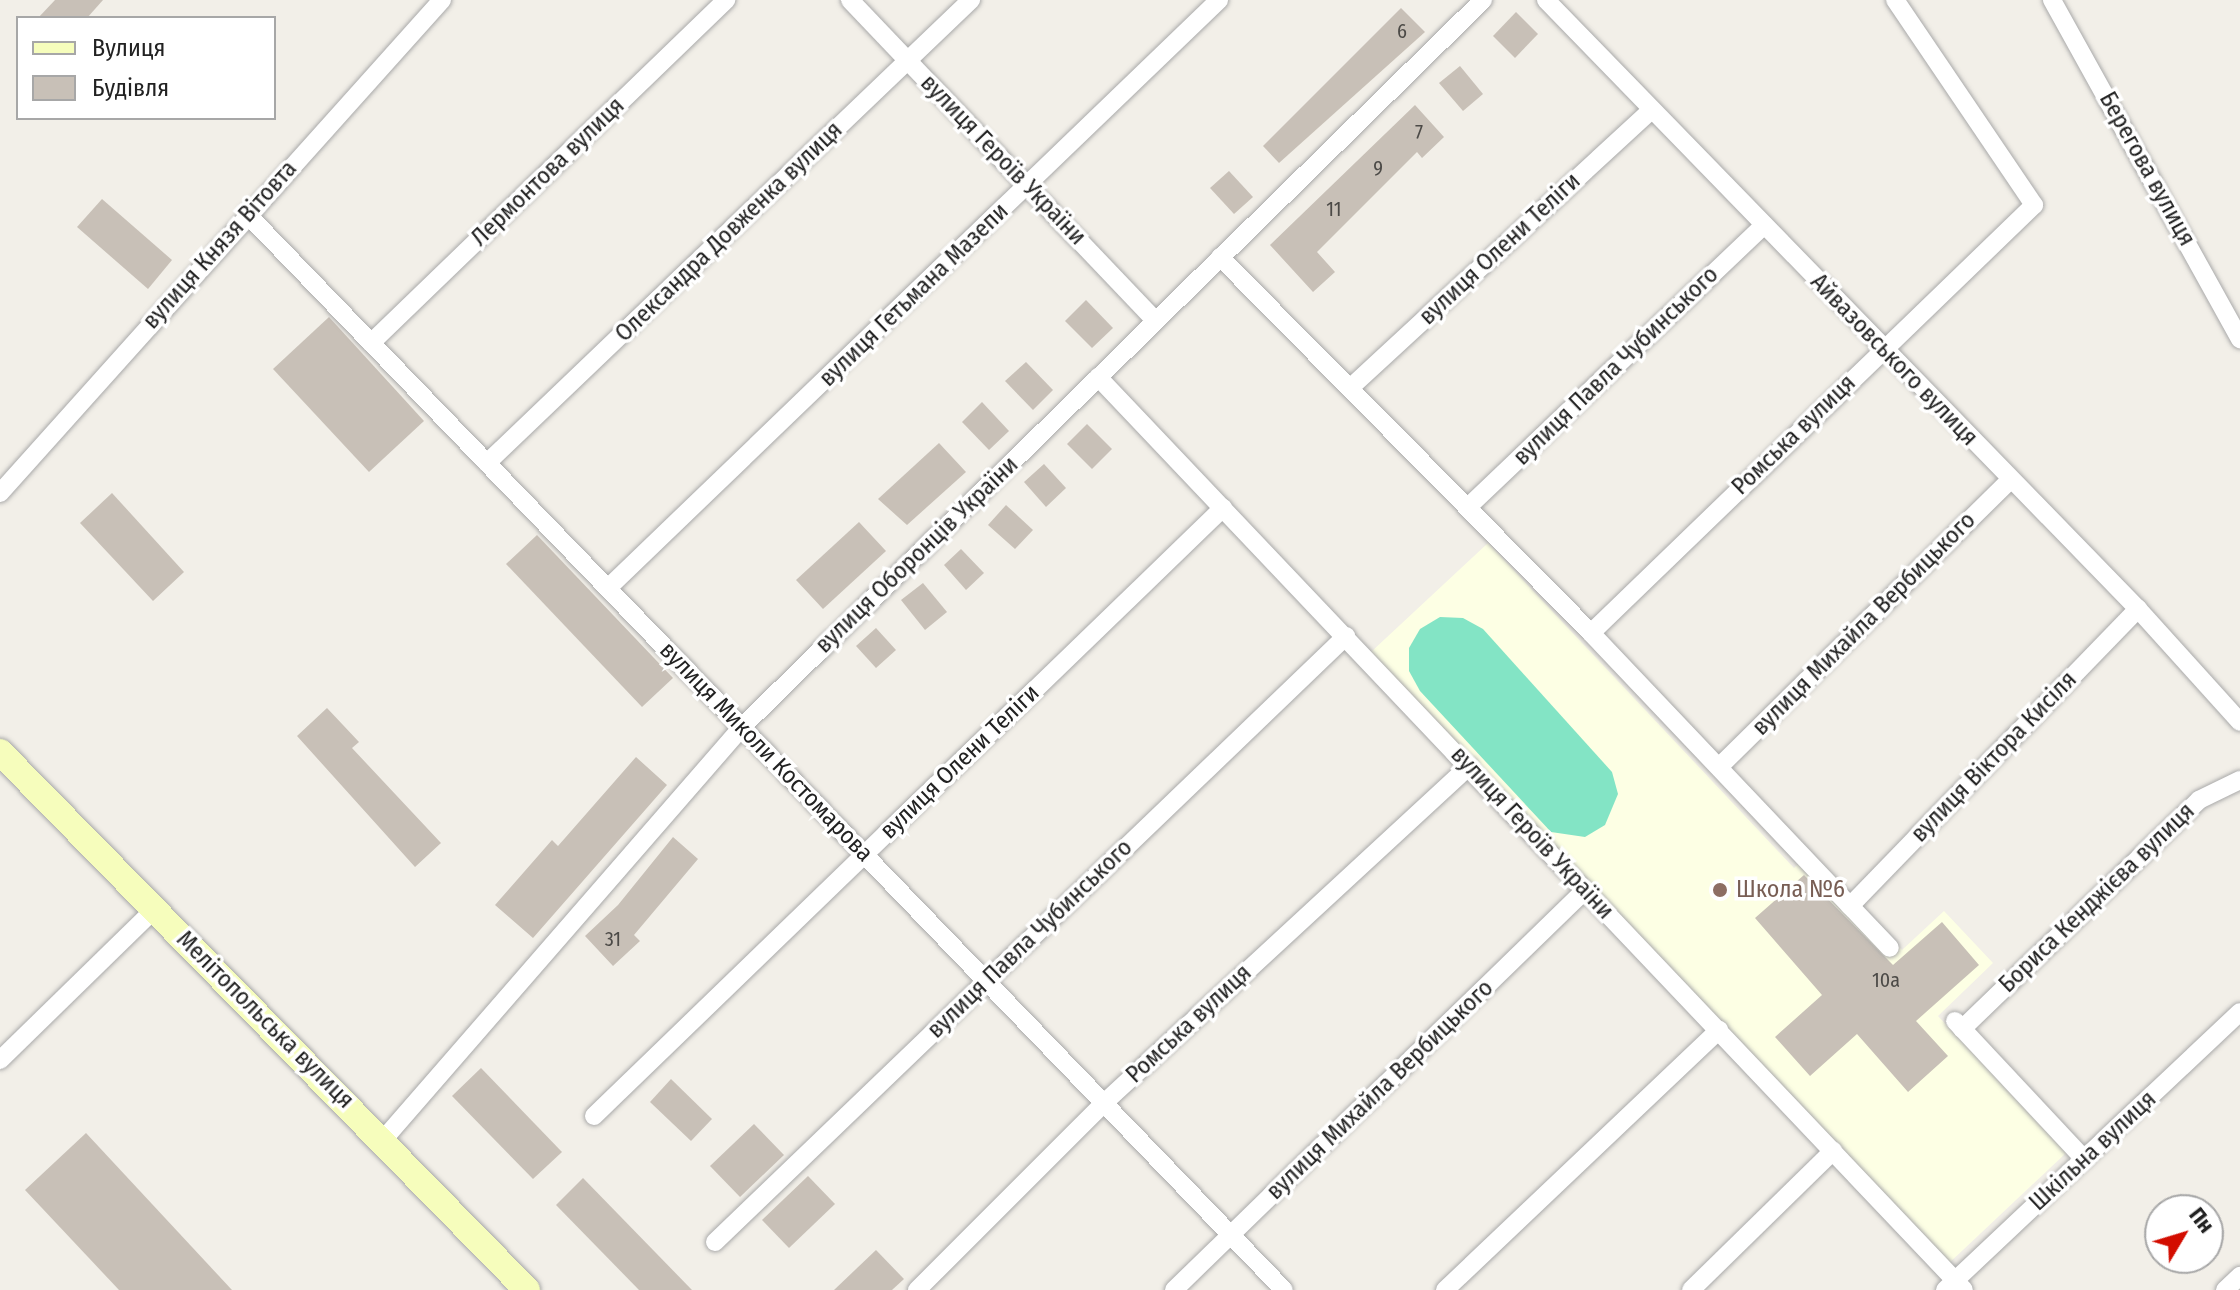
<!DOCTYPE html>
<html>
<head>
<meta charset="utf-8">
<style>
  body { margin:0 }
  #map { position:relative; width:2240px; height:1290px; overflow:hidden; background:#f2efe8; font-family:"Fira Sans Condensed",sans-serif }
  div>[style] { position:absolute }
  [style*='--x'] { left:calc(var(--x)*1px); top:calc(var(--y)*1px); width:calc(var(--w)*1px); rotate:calc(var(--a)*1deg) }
  .education>* { inset:0; background:#fdffe4 }
  .pitch>* { inset:0; background:#83e4c5 }
  .building>* { inset:0; background:#c8c0b7 }
  .roads { filter:drop-shadow(0 0 2px #a9a9a9) drop-shadow(0 0 2px #a9a9a9) }
  .minor>* { height:18px; margin:-9px; padding:0 9px; transform-origin:9px; border-radius:9px; background:#fff }
  .secondary>* { height:26px; margin:-13px; padding:0 13px; transform-origin:13px; border-radius:13px; background:#f6fdbc }
  .dots>* { width:22px; height:22px; translate:-50% -50%; box-sizing:border-box; border:4px solid #fff; border-radius:50% }
  span { translate:-50% -50%; white-space:nowrap; text-align:center; line-height:1.15; -webkit-text-stroke:7px #fff; paint-order:stroke }
  .number-label { font-size:20px; color:#4c4a47 }
  .number-label span { -webkit-text-stroke-width:0 }
  .street-label { font-size:24px; color:#222 }
  .education-label { font-size:24px; color:#785e54 }
  .left { translate:0 -50%; text-align:left }
  .legend { position:absolute; left:16px; top:16px; width:260px; height:104px; box-sizing:border-box; background:#fff; border:2px solid #a7a7a7; margin:0; padding:10px 14px; list-style:none; font-size:24px; color:#222 }
  .legend li { display:flex; align-items:center; gap:16px; height:40px }
  .legend b { width:40px; border:2px solid #a7a7a7 }
  .north { position:absolute; left:2144px; top:1194px; width:80px; height:80px; box-sizing:border-box; background:#fff; border:2px solid #a7a7a7; border-radius:50%; rotate:52deg; font-size:22px; font-weight:700; line-height:32px; text-align:center; color:#222 }
  .north::after { content:''; display:block; margin:auto; width:28px; height:36px; background:#d30d00; clip-path:polygon(50% 0,100% 100%,50% 72%,0 100%) }
</style>
</head>
<body>
<div id="map">
  <div class="education">
    <i style="clip-path:polygon(1488px 543px,1794px 868px,1810px 853px,1902px 950px,1944px 911px,1993px 963px,1938px 1016px,2066px 1153px,1947px 1265px,1371px 652px)"></i>
  </div>
  <div class="pitch">
    <i style="clip-path:polygon(1440px 617px,1463px 618px,1483px 629px,1612px 772px,1618px 794px,1605px 825px,1585px 837px,1551px 832px,1420px 691px,1409px 671px,1409px 648px,1420px 629px)"></i>
  </div>
  <div class="building">
    <i style="clip-path:polygon(55px 0,103px 0,87px 18px,38px 18px)"></i>
    <i style="clip-path:polygon(1401px 8px,1425px 32px,1279px 163px,1263px 146px)"></i>
    <i style="clip-path:polygon(1516px 12px,1538px 34px,1515px 58px,1493px 36px)"></i>
    <i style="clip-path:polygon(1460px 66px,1483px 94px,1463px 111px,1439px 83px)"></i>
    <i style="clip-path:polygon(1415px 105px,1444px 137px,1422px 158px,1417px 152px,1317px 252px,1335px 272px,1313px 292px,1270px 245px)"></i>
    <i style="clip-path:polygon(1229px 171px,1253px 197px,1234px 214px,1210px 188px)"></i>
    <i style="clip-path:polygon(102px 199px,172px 260px,148px 289px,77px 227px)"></i>
    <i style="clip-path:polygon(1086px 300px,1113px 328px,1092px 348px,1065px 321px)"></i>
    <i style="clip-path:polygon(329px 317px,424px 421px,369px 472px,273px 369px)"></i>
    <i style="clip-path:polygon(1026px 362px,1053px 390px,1033px 410px,1005px 381px)"></i>
    <i style="clip-path:polygon(982px 402px,1009px 431px,989px 450px,962px 422px)"></i>
    <i style="clip-path:polygon(1087px 424px,1112px 449px,1092px 469px,1067px 444px)"></i>
    <i style="clip-path:polygon(939px 443px,966px 472px,907px 525px,878px 499px)"></i>
    <i style="clip-path:polygon(1044px 464px,1066px 488px,1046px 507px,1024px 482px)"></i>
    <i style="clip-path:polygon(112px 493px,184px 572px,153px 601px,80px 523px)"></i>
    <i style="clip-path:polygon(1006px 505px,1033px 530px,1015px 549px,988px 525px)"></i>
    <i style="clip-path:polygon(859px 522px,886px 551px,823px 609px,796px 580px)"></i>
    <i style="clip-path:polygon(537px 535px,673px 678px,642px 707px,506px 564px)"></i>
    <i style="clip-path:polygon(961px 549px,984px 573px,966px 590px,944px 565px)"></i>
    <i style="clip-path:polygon(923px 583px,947px 612px,925px 630px,901px 600px)"></i>
    <i style="clip-path:polygon(876px 628px,896px 650px,876px 668px,856px 646px)"></i>
    <i style="clip-path:polygon(327px 708px,359px 742px,352px 748px,441px 843px,415px 867px,297px 736px)"></i>
    <i style="clip-path:polygon(636px 757px,667px 785px,533px 938px,495px 905px,552px 840px,558px 846px)"></i>
    <i style="clip-path:polygon(673px 837px,698px 859px,634px 935px,640px 941px,613px 966px,585px 936px,618px 905px)"></i>
    <i style="clip-path:polygon(1804px 875px,1893px 965px,1942px 922px,1979px 965px,1916px 1021px,1948px 1056px,1908px 1092px,1857px 1034px,1810px 1076px,1775px 1037px,1822px 995px,1755px 918px)"></i>
    <i style="clip-path:polygon(481px 1068px,562px 1152px,533px 1179px,452px 1096px)"></i>
    <i style="clip-path:polygon(671px 1079px,712px 1119px,691px 1141px,650px 1102px)"></i>
    <i style="clip-path:polygon(754px 1124px,784px 1155px,740px 1197px,710px 1166px)"></i>
    <i style="clip-path:polygon(86px 1133px,232px 1290px,119px 1290px,25px 1190px)"></i>
    <i style="clip-path:polygon(808px 1176px,835px 1204px,789px 1248px,762px 1220px)"></i>
    <i style="clip-path:polygon(583px 1178px,692px 1290px,639px 1290px,556px 1205px)"></i>
    <i style="clip-path:polygon(876px 1250px,904px 1279px,892px 1290px,834px 1290px)"></i>
  </div>
  <div class="roads">
    <div class="minor">
      <i style="--x:850;--y:0;--w:443;--a:46.4"></i>
      <i style="--x:1546;--y:0;--w:849;--a:45.81"></i>
      <i style="--x:2138;--y:609;--w:152;--a:47.9"></i>
      <i style="--x:2052;--y:0;--w:388;--a:61"></i>
      <i style="--x:247;--y:214;--w:1494;--a:46.06"></i>
      <i style="--x:1220;--y:257;--w:528;--a:45.38"></i>
      <i style="--x:1591;--y:633;--w:434;--a:46.5"></i>
      <i style="--x:371;--y:343;--w:494;--a:-44"></i>
      <i style="--x:1098;--y:377;--w:1258;--a:46.51"></i>
      <i style="--x:1350;--y:388;--w:408;--a:-42.7"></i>
      <i style="--x:487;--y:463;--w:670;--a:-43.73"></i>
      <i style="--x:0;--y:493;--w:662;--a:-48.12"></i>
      <i style="--x:1468;--y:507;--w:409;--a:-43.6"></i>
      <i style="--x:608;--y:588;--w:848;--a:-43.9"></i>
      <i style="--x:1591;--y:633;--w:616;--a:-44.01"></i>
      <i style="--x:2034;--y:205;--w:248;--a:-124.1"></i>
      <i style="--x:1719;--y:767;--w:407;--a:-44.6"></i>
      <i style="--x:1850;--y:906;--w:414;--a:-45.9"></i>
      <i style="--x:1955;--y:1021;--w:189;--a:46.9"></i>
      <i style="--x:1962;--y:1029;--w:330;--a:-44"></i>
      <i style="--x:2199;--y:800;--w:46;--a:-26"></i>
      <i style="--x:0;--y:1060;--w:216;--a:-44.3"></i>
      <i style="--x:594;--y:1116;--w:875;--a:-44.03"></i>
      <i style="--x:383;--y:1140;--w:547;--a:-49"></i>
      <i style="--x:742;--y:727;--w:1038;--a:-44.45"></i>
      <i style="--x:715;--y:1242;--w:875;--a:-43.84"></i>
      <i style="--x:917;--y:1290;--w:264;--a:-45"></i>
      <i style="--x:1104;--y:1103;--w:497;--a:-42.7"></i>
      <i style="--x:1174;--y:1290;--w:574;--a:-44.22"></i>
      <i style="--x:1445;--y:1290;--w:378;--a:-43.5"></i>
      <i style="--x:1691;--y:1290;--w:199;--a:-44.4"></i>
      <i style="--x:1945;--y:1290;--w:405;--a:-43.3"></i>
      <i style="--x:2225;--y:1290;--w:21;--a:-43"></i>
    </div>
    <div class="secondary">
      <i style="--x:0;--y:752;--w:753;--a:45.59"></i>
    </div>
  </div>
  <div class="dots">
    <i style="left:1720px;top:890px;background:#8d6e63"></i>
  </div>
  <div class="number-label">
    <span style="left:1402px;top:31px">6</span>
    <span style="left:1419px;top:132px">7</span>
    <span style="left:1378px;top:168px">9</span>
    <span style="left:1334px;top:209px">11</span>
    <span style="left:613px;top:939px">31</span>
    <span style="left:1886px;top:980px">10а</span>
  </div>
  <div class="street-label">
    <span style="left:1003px;top:160px;rotate:46deg">вулиця Героїв України</span>
    <span style="left:2147px;top:169px;rotate:61deg">Берегова вулиця</span>
    <span style="left:548px;top:172px;rotate:-44deg">Лермонтова вулиця</span>
    <span style="left:729px;top:232px;rotate:-44deg">Олександра Довженка вулиця</span>
    <span style="left:220px;top:245px;rotate:-48deg">вулиця Князя Вітовта</span>
    <span style="left:1500px;top:249px;rotate:-43deg">вулиця Олени Теліги</span>
    <span style="left:914px;top:295px;rotate:-44deg">вулиця Гетьмана Мазепи</span>
    <span style="left:1894px;top:360px;rotate:46deg">Айвазовського вулиця</span>
    <span style="left:1616px;top:366px;rotate:-44deg">вулиця Павла Чубинського</span>
    <span style="left:1794px;top:435px;rotate:-44deg">Ромська вулиця</span>
    <span style="left:917px;top:555px;rotate:-44deg">вулиця Оборонців України</span>
    <span style="left:1864px;top:624px;rotate:-45deg">вулиця Михайла Вербицького</span>
    <span style="left:766px;top:752px;rotate:46deg">вулиця Миколи Костомарова</span>
    <span style="left:1994px;top:757px;rotate:-46deg">вулиця Віктора Кисіля</span>
    <span style="left:960px;top:762px;rotate:-44deg">вулиця Олени Теліги</span>
    <span style="left:1532px;top:833px;rotate:47deg">вулиця Героїв України</span>
    <span style="left:2097px;top:898px;rotate:-44deg">Бориса Кенджієва вулиця</span>
    <span style="left:1030px;top:939px;rotate:-44deg">вулиця Павла Чубинського</span>
    <span style="left:265px;top:1020px;rotate:45deg">Мелітопольська вулиця</span>
    <span style="left:1189px;top:1024px;rotate:-43deg">Ромська вулиця</span>
    <span style="left:1380px;top:1090px;rotate:-44deg">вулиця Михайла Вербицького</span>
    <span style="left:2093px;top:1151px;rotate:-43deg">Шкільна вулиця</span>
  </div>
  <div class="education-label">
    <span class="left" style="left:1736px;top:890px">Школа №6</span>
  </div>
  <ul class="legend">
  <li><b style="height:10px;background:#f6fdbc"></b>Вулиця</li>
  <li><b style="height:22px;background:#c8c0b7"></b>Будівля</li>
  </ul>
  <div class="north">Пн</div>
</div>
</body>
</html>
